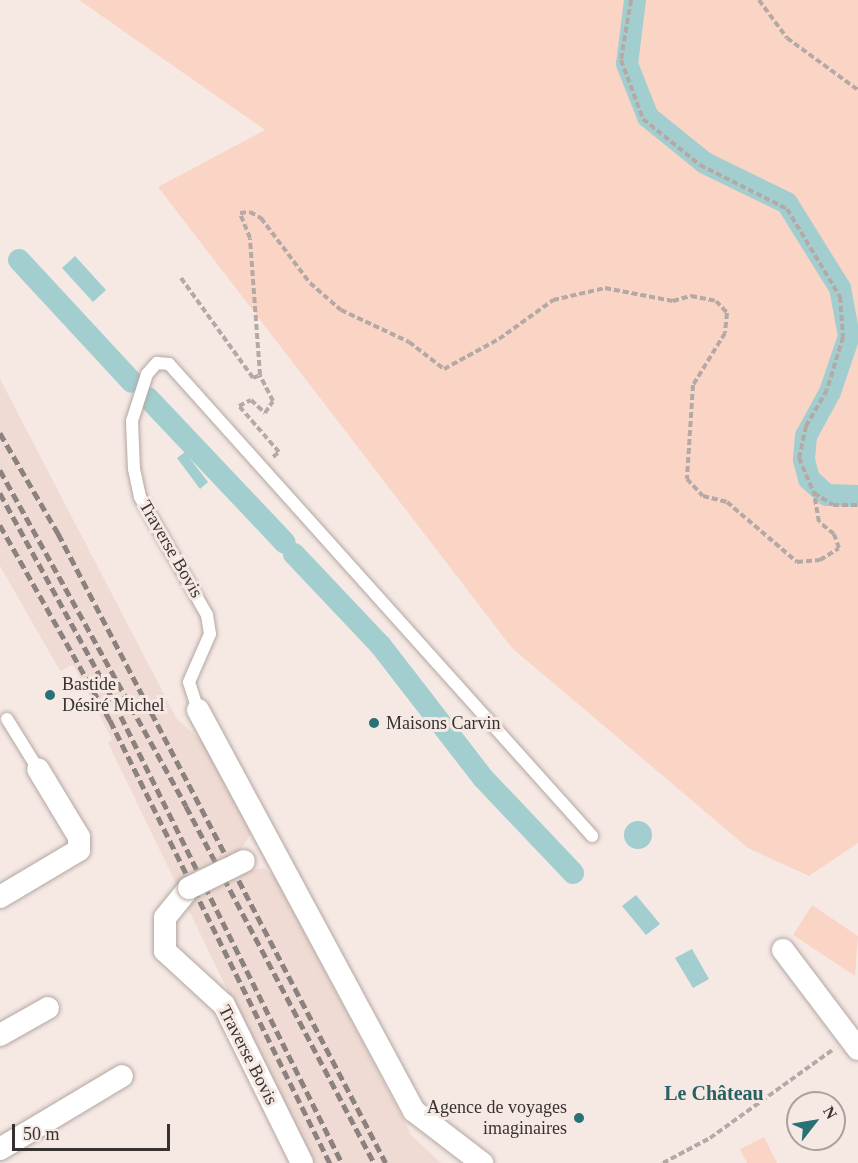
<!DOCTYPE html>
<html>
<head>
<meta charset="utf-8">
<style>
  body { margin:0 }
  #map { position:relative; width:858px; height:1163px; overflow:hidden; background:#f6e9e4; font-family:Georgia,serif }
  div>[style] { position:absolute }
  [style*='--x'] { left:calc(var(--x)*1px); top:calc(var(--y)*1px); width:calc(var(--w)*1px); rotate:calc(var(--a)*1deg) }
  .built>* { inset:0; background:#efdbd3 }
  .green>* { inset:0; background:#fad5c6 }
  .water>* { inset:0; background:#a2ced0 }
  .round { border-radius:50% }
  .canal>* { height:22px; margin:-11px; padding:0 11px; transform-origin:11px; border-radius:11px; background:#a2ced0 }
  .path>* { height:4px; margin-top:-2px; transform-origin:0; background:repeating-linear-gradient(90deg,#b4a9a5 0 6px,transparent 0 9px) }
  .roads { filter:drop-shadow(0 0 2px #b3a7a2) drop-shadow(0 0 2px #b3a7a2) }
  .service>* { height:12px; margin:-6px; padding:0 6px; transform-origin:6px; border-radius:6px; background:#fff }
  .minor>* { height:22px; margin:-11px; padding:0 11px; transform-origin:11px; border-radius:11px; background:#fff }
  .rail>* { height:4.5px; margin-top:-2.25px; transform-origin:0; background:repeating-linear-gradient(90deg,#8b827f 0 9px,transparent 0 13.5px) }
  .bridges { filter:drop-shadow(0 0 2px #b3a7a2) drop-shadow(0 0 2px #b3a7a2) }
  .minor-bridge>* { height:22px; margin:-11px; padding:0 11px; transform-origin:11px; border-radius:11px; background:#fff }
  .dots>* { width:16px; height:16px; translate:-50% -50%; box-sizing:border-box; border:3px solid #f6e9e4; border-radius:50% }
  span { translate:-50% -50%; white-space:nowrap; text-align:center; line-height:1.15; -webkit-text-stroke:6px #f6e9e4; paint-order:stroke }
  .street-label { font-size:18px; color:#373230 }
  .poi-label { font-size:18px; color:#373230 }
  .left { translate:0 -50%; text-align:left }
  .right { translate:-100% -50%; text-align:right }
  .neighbourhood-label { font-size:20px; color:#266163; font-weight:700 }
  .north { position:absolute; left:786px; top:1091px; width:60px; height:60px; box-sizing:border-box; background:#f6e9e4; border:2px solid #aaa09c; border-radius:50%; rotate:59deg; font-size:16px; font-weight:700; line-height:24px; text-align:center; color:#373230 }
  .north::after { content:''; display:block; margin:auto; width:21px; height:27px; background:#287276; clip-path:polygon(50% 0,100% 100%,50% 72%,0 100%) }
  .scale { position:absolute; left:12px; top:1124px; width:158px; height:27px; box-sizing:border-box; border:3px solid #373230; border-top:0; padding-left:8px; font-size:18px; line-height:21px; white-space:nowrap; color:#373230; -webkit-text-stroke:4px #f6e9e4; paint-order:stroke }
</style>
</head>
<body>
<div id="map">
  <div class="built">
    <i style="clip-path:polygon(0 379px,177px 719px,213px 751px,253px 830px,240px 851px,250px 870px,264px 868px,275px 877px,412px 1136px,441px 1163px,311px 1163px,108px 743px,112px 739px,73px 665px,60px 671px,0 566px)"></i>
  </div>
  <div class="green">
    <i style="clip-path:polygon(79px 0,858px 0,858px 843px,809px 876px,748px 848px,512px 648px,158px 187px,265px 130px)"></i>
    <i style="clip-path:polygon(812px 905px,858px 936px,855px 976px,793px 935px)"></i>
    <i style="clip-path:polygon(764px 1137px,777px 1163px,747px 1163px,740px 1149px)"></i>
  </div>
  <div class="water">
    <i style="clip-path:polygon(75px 256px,106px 290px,93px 302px,62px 268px)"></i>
    <i style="clip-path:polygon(185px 452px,208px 482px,200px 489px,177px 458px)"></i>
    <i class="round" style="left:624px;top:821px;width:28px;height:28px"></i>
    <i style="clip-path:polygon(636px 895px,660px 924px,646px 935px,622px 906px)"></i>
    <i style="clip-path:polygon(692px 949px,709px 979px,693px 988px,675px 958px)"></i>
  </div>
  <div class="canal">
    <i style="--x:635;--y:0;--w:64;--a:97.1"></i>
    <i style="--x:627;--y:64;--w:57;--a:68.4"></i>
    <i style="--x:648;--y:117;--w:73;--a:38.9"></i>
    <i style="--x:705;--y:163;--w:91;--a:26"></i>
    <i style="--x:787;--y:203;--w:100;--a:58.1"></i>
    <i style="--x:840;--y:288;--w:49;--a:79.4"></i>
    <i style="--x:849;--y:336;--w:59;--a:108.7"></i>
    <i style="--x:830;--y:392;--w:50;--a:118.6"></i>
    <i style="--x:806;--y:436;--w:24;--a:95"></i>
    <i style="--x:804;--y:460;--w:20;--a:75"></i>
    <i style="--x:809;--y:479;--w:24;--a:42"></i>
    <i style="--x:827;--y:495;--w:31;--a:2"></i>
    <i style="--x:19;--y:260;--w:166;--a:47.2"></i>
    <i style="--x:148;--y:398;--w:199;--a:46.6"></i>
    <i style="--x:294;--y:554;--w:127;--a:46.6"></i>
    <i style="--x:381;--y:646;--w:167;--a:52.3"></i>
    <i style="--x:483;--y:778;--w:131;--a:46.5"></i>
  </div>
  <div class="path">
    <i style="--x:631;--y:0;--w:61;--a:99.5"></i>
    <i style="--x:621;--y:60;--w:63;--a:69.6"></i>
    <i style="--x:643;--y:119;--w:73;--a:38.9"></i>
    <i style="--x:700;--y:165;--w:97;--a:26.8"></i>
    <i style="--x:787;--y:209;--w:103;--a:58.9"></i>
    <i style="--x:840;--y:297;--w:40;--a:85.7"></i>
    <i style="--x:843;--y:337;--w:55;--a:106.8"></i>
    <i style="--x:827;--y:390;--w:42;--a:120.3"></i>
    <i style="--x:806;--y:426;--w:33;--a:102"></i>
    <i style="--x:799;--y:458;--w:38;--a:67"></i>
    <i style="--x:814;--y:493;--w:22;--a:32"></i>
    <i style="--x:833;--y:505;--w:25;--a:0"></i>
    <i style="--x:759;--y:0;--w:47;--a:53.6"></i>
    <i style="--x:787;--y:38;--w:88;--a:36.2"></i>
    <i style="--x:181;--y:278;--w:123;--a:54.2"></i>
    <i style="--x:253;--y:378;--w:8;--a:-23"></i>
    <i style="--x:273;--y:457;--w:8;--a:-40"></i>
    <i style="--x:279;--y:452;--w:61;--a:-131"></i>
    <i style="--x:239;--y:406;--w:13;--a:-27"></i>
    <i style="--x:251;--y:400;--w:19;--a:43"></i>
    <i style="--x:265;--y:413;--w:14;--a:-56"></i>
    <i style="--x:273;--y:401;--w:29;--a:-117"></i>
    <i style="--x:260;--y:375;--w:137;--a:-94.2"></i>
    <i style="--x:250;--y:238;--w:27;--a:-112"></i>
    <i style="--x:240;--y:213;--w:10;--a:-6"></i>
    <i style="--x:250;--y:212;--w:13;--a:29"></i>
    <i style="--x:261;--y:218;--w:81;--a:53"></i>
    <i style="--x:310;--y:283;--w:41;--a:41.1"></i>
    <i style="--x:341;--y:310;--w:75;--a:25.2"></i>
    <i style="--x:409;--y:342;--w:44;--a:37.6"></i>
    <i style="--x:444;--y:369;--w:63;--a:-28.6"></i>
    <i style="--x:499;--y:339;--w:67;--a:-35.8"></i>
    <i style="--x:553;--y:300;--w:53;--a:-13"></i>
    <i style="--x:605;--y:288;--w:69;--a:10.8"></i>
    <i style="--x:673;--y:301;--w:19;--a:-16"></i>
    <i style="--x:691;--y:296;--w:25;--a:11"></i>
    <i style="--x:716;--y:301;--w:16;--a:47"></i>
    <i style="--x:727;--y:313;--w:20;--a:96"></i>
    <i style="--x:725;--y:333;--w:61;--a:121.6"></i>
    <i style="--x:693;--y:385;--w:94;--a:93.7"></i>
    <i style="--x:687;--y:479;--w:23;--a:47"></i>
    <i style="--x:703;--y:496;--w:25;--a:14"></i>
    <i style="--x:727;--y:502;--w:92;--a:40.6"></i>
    <i style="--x:797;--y:562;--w:23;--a:-5"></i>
    <i style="--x:820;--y:560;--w:22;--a:-32"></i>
    <i style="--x:839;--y:548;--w:15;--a:-110"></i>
    <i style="--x:834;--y:534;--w:19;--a:-141"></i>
    <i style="--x:819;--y:522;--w:29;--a:-100"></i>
    <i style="--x:663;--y:1163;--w:53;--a:-28"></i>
    <i style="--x:710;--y:1138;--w:153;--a:-35.7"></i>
  </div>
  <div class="roads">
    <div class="service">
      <i style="--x:198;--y:710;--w:29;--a:-108"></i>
      <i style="--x:189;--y:682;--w:52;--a:-66.4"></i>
      <i style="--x:210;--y:634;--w:19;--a:-99"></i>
      <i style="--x:207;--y:615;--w:136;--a:-119.6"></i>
      <i style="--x:140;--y:497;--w:29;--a:-102"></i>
      <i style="--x:134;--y:469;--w:48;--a:-92.4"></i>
      <i style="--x:132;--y:421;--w:49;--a:-72.3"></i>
      <i style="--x:147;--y:374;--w:15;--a:-48"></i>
      <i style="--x:157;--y:363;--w:12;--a:5"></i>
      <i style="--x:169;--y:364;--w:634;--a:48.13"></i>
      <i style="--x:7;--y:719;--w:59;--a:58.2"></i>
    </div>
    <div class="minor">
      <i style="--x:198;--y:710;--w:455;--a:61.7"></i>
      <i style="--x:414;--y:1111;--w:86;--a:37.4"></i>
      <i style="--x:189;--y:888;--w:38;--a:129"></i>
      <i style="--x:165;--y:918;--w:33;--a:90"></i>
      <i style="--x:165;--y:951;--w:80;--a:42.5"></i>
      <i style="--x:224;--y:1005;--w:176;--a:63.7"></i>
      <i style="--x:0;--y:897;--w:92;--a:-30.7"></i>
      <i style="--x:79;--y:850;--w:13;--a:-90"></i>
      <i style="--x:79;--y:837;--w:79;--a:-121.1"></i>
      <i style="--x:783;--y:950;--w:124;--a:52.9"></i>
      <i style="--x:0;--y:1035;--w:55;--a:-29.4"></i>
      <i style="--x:0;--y:1149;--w:142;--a:-30.9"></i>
    </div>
  </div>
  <div class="rail">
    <i style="--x:0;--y:433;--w:116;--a:59.9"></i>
    <i style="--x:58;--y:533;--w:710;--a:62.5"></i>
    <i style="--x:0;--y:470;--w:384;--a:61"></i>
    <i style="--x:186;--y:806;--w:403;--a:62.2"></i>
    <i style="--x:0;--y:493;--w:227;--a:61.3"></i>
    <i style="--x:109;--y:692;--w:525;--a:63.68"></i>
    <i style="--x:0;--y:525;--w:224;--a:60.6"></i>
    <i style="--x:110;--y:720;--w:495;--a:63.6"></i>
  </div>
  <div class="bridges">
    <div class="minor-bridge">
      <i style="--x:189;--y:888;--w:61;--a:-26.1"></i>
    </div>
  </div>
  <div class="dots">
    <i style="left:50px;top:695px;background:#287276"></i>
    <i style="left:374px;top:723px;background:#287276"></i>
    <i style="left:579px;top:1118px;background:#287276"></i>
  </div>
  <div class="street-label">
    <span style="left:171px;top:549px;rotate:60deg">Traverse Bovis</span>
    <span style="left:248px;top:1055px;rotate:63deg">Traverse Bovis</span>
  </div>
  <div class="poi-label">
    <span class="left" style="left:62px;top:695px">Bastide<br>Désiré Michel</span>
    <span class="left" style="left:386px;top:723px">Maisons Carvin</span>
    <span class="right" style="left:567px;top:1118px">Agence de voyages<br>imaginaires</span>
  </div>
  <div class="neighbourhood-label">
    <span style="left:714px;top:1093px">Le Château</span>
  </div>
  <div class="north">N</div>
  <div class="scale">50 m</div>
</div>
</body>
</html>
